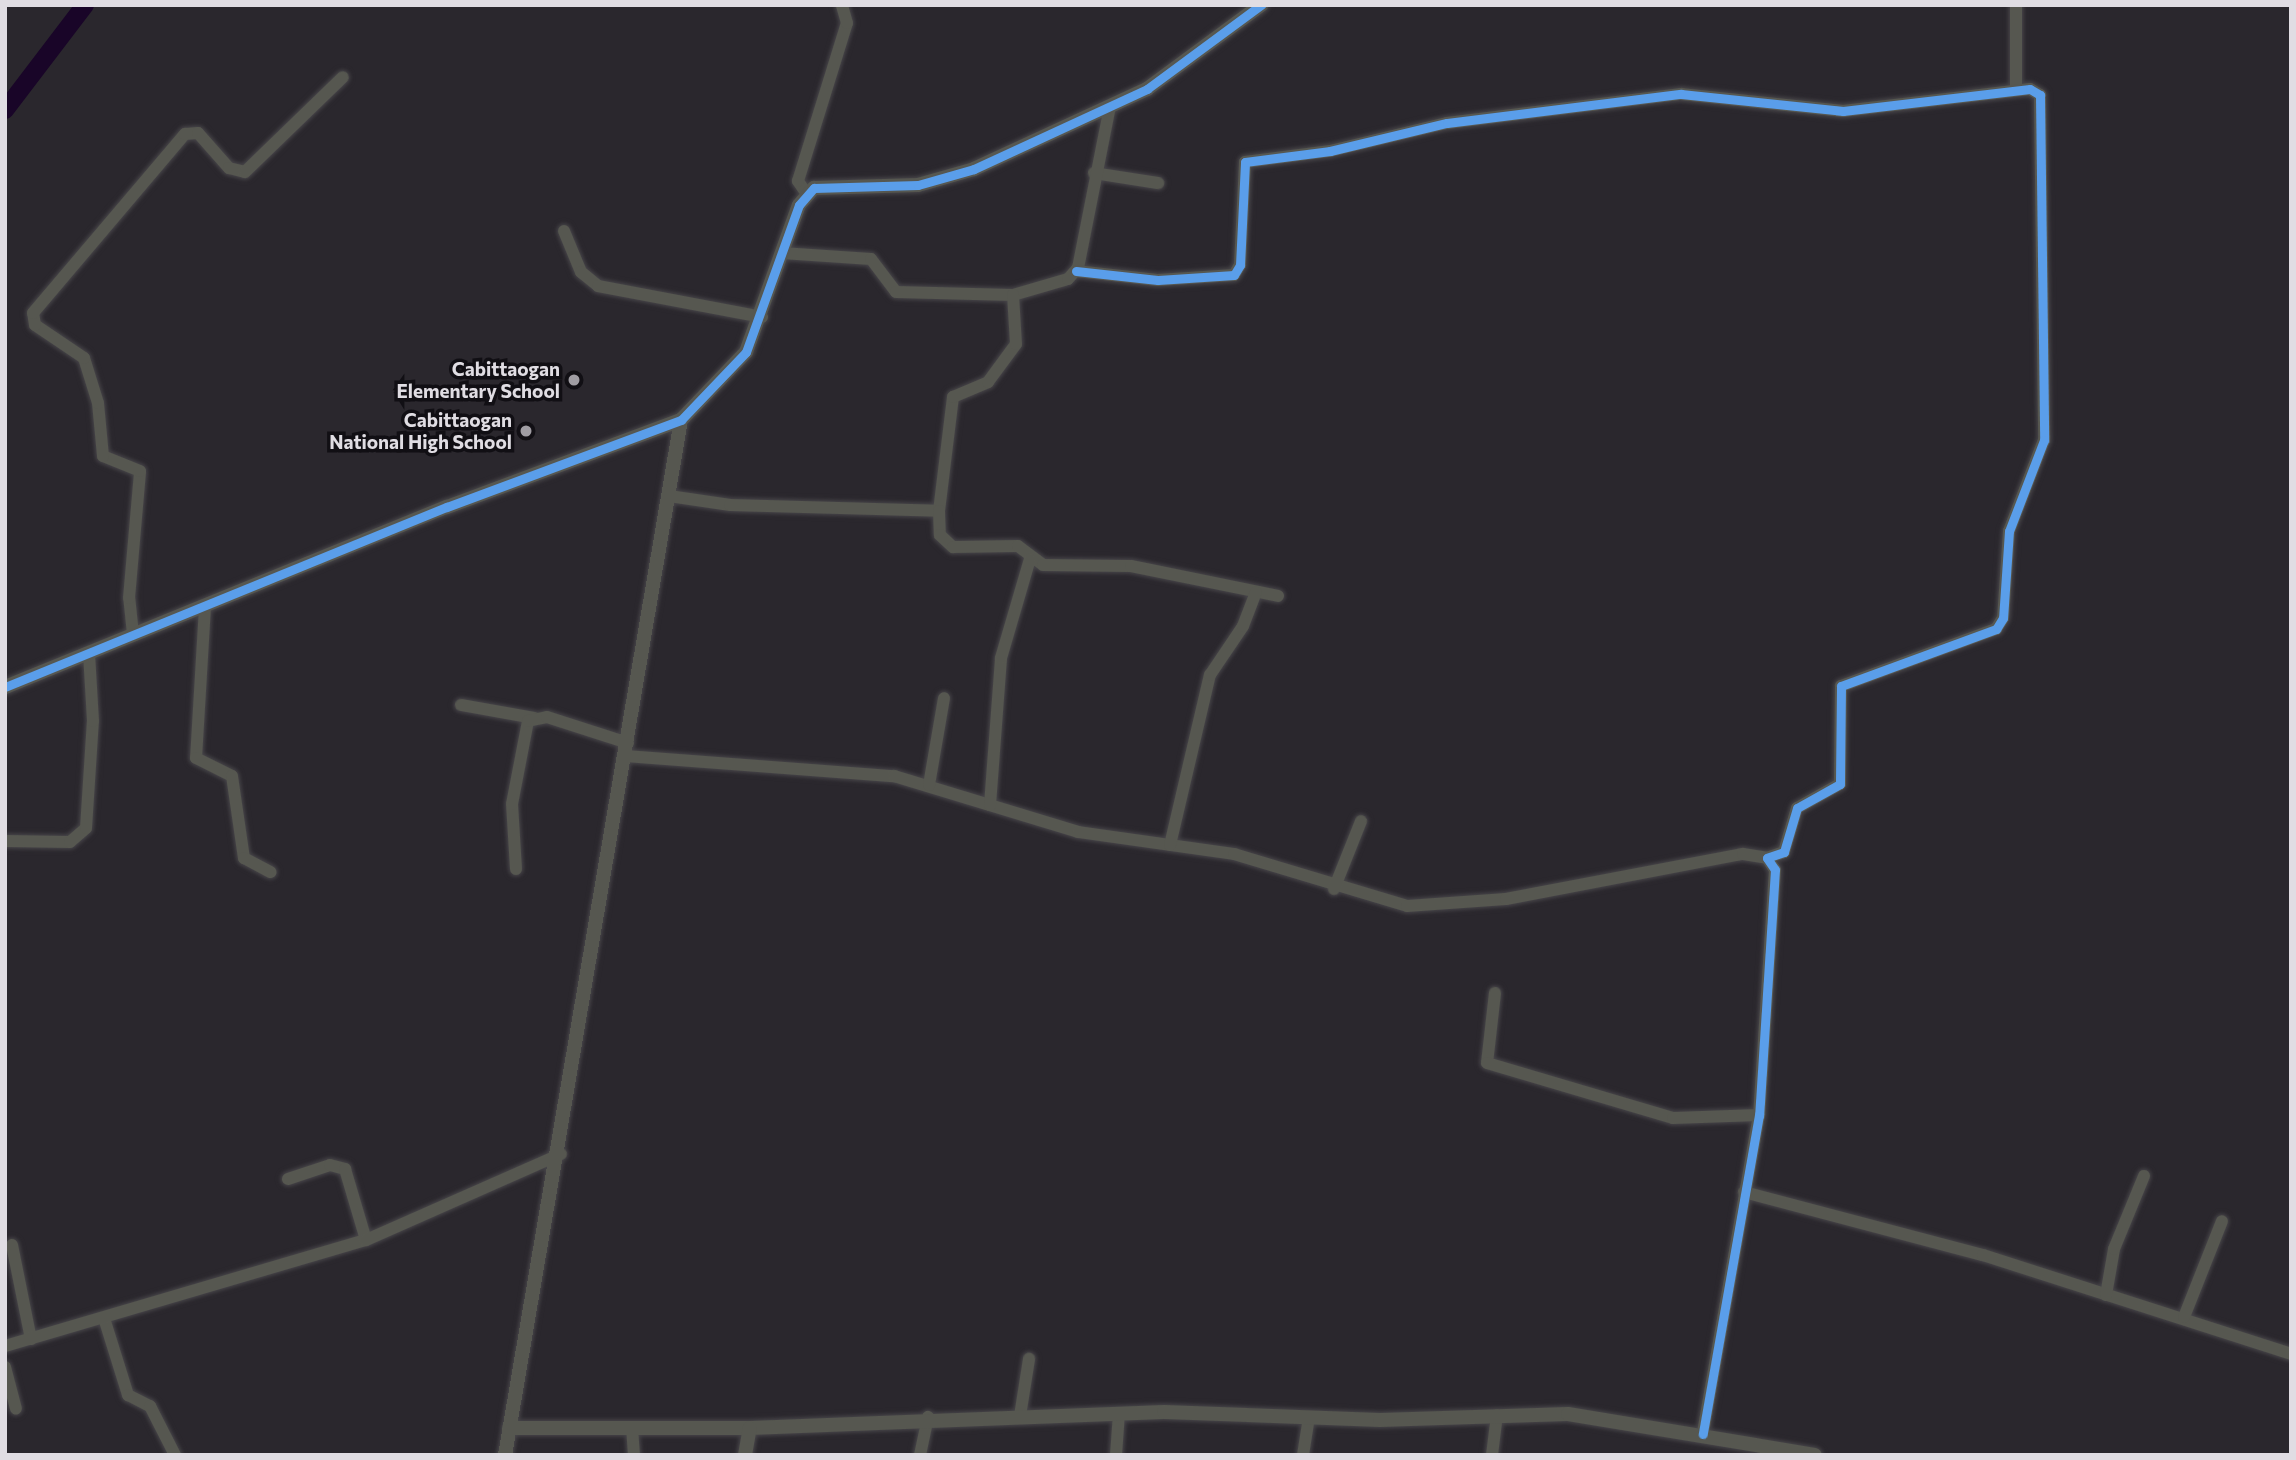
<!DOCTYPE html>
<html>
<head>
<meta charset="utf-8">
<style>
  body { margin:0 }
  #map { position:relative; width:2296px; height:1460px; overflow:hidden; background:#2a272d; font-family:Commissioner,sans-serif }
  div>[style] { position:absolute }
  [style*='--x'] { left:calc(var(--x)*1px); top:calc(var(--y)*1px); width:calc(var(--w)*1px); rotate:calc(var(--a)*1deg) }
  .river>* { height:18px; margin:-9px; padding:0 9px; transform-origin:9px; border-radius:9px; background:#190528 }
  .roads { filter:drop-shadow(0 0 2px #474549) drop-shadow(0 0 2px #474549) }
  .minor>* { height:12px; margin:-6px; padding:0 6px; transform-origin:6px; border-radius:6px; background:#565750 }
  .tertiary>* { height:14px; margin:-7px; padding:0 7px; transform-origin:7px; border-radius:7px; background:#565750 }
  .cycleway>* { height:9px; margin:-4.5px; padding:0 4.5px; transform-origin:4.5px; border-radius:4.5px; background:#5a9eea }
  .dots>* { width:19px; height:19px; translate:-50% -50%; box-sizing:border-box; border:4px solid #110f14; border-radius:50% }
  span { translate:-50% -50%; white-space:nowrap; text-align:center; line-height:1.15; -webkit-text-stroke:7px #110f14; paint-order:stroke }
  .poi-label { font-size:19px; color:#e0dde3; font-weight:700 }
  .right { translate:-100% -50%; text-align:right }
  .frame { position:absolute; inset:0; border:7px solid #e0dde3; pointer-events:none }
</style>
</head>
<body>
<div id="map">
  <div class="river">
    <i style="--x:5;--y:110;--w:132;--a:-52.7"></i>
  </div>
  <div class="roads">
    <div class="minor">
      <i style="--x:2016;--y:5;--w:85;--a:90"></i>
      <i style="--x:1094;--y:173;--w:65;--a:8.9"></i>
      <i style="--x:807;--y:194;--w:16;--a:-125"></i>
      <i style="--x:798;--y:181;--w:165;--a:-72.8"></i>
      <i style="--x:847;--y:23;--w:19;--a:-106"></i>
      <i style="--x:564;--y:231;--w:44;--a:67.5"></i>
      <i style="--x:581;--y:272;--w:22;--a:39"></i>
      <i style="--x:598;--y:286;--w:167;--a:10.7"></i>
      <i style="--x:782;--y:253;--w:89;--a:3.9"></i>
      <i style="--x:871;--y:259;--w:41;--a:52.9"></i>
      <i style="--x:896;--y:292;--w:117;--a:1.5"></i>
      <i style="--x:1013;--y:295;--w:57;--a:-16.2"></i>
      <i style="--x:1068;--y:279;--w:15;--a:-48"></i>
      <i style="--x:1078;--y:268;--w:164;--a:-78.8"></i>
      <i style="--x:1076;--y:271;--w:82;--a:6.3"></i>
      <i style="--x:1158;--y:280;--w:76;--a:-3.8"></i>
      <i style="--x:1234;--y:275;--w:12;--a:-59"></i>
      <i style="--x:1240;--y:265;--w:103;--a:-87.2"></i>
      <i style="--x:1245;--y:162;--w:86;--a:-7.4"></i>
      <i style="--x:1330;--y:151;--w:120;--a:-13.5"></i>
      <i style="--x:1447;--y:123;--w:236;--a:-7.1"></i>
      <i style="--x:1681;--y:94;--w:163;--a:6"></i>
      <i style="--x:1843;--y:111;--w:188;--a:-6.7"></i>
      <i style="--x:2030;--y:89;--w:12;--a:31"></i>
      <i style="--x:2040;--y:95;--w:345;--a:89.3"></i>
      <i style="--x:2044;--y:440;--w:97;--a:111"></i>
      <i style="--x:2009;--y:531;--w:87;--a:93.9"></i>
      <i style="--x:2003;--y:618;--w:13;--a:122"></i>
      <i style="--x:1996;--y:629;--w:165;--a:159.8"></i>
      <i style="--x:1841;--y:686;--w:98;--a:90.6"></i>
      <i style="--x:1840;--y:784;--w:49;--a:150.8"></i>
      <i style="--x:1797;--y:808;--w:46;--a:106.5"></i>
      <i style="--x:1784;--y:852;--w:18;--a:161"></i>
      <i style="--x:1767;--y:858;--w:14;--a:56"></i>
      <i style="--x:1775;--y:870;--w:246;--a:93.7"></i>
      <i style="--x:1759;--y:1115;--w:324;--a:100"></i>
      <i style="--x:669;--y:496;--w:62;--a:8.4"></i>
      <i style="--x:730;--y:505;--w:209;--a:1.6"></i>
      <i style="--x:939;--y:511;--w:115;--a:-83"></i>
      <i style="--x:953;--y:397;--w:38;--a:-23"></i>
      <i style="--x:988;--y:382;--w:47;--a:-53.6"></i>
      <i style="--x:1016;--y:344;--w:49;--a:-93.5"></i>
      <i style="--x:939;--y:511;--w:24;--a:88"></i>
      <i style="--x:940;--y:535;--w:18;--a:43"></i>
      <i style="--x:953;--y:547;--w:65;--a:-0.9"></i>
      <i style="--x:1018;--y:546;--w:31;--a:37"></i>
      <i style="--x:1043;--y:565;--w:88;--a:0.7"></i>
      <i style="--x:1131;--y:566;--w:150;--a:11.5"></i>
      <i style="--x:205;--y:607;--w:151;--a:93.4"></i>
      <i style="--x:196;--y:758;--w:40;--a:26.6"></i>
      <i style="--x:232;--y:776;--w:83;--a:81.7"></i>
      <i style="--x:244;--y:858;--w:30;--a:28"></i>
      <i style="--x:133;--y:634;--w:36;--a:-96"></i>
      <i style="--x:129;--y:598;--w:127;--a:-85"></i>
      <i style="--x:140;--y:471;--w:40;--a:-158"></i>
      <i style="--x:103;--y:456;--w:53;--a:-95.4"></i>
      <i style="--x:98;--y:403;--w:47;--a:-107.3"></i>
      <i style="--x:84;--y:358;--w:59;--a:-146"></i>
      <i style="--x:35;--y:325;--w:12;--a:-99"></i>
      <i style="--x:33;--y:313;--w:235;--a:-49.7"></i>
      <i style="--x:185;--y:134;--w:13;--a:-4"></i>
      <i style="--x:198;--y:133;--w:47;--a:48.5"></i>
      <i style="--x:229;--y:168;--w:16;--a:14"></i>
      <i style="--x:245;--y:172;--w:136;--a:-44.1"></i>
      <i style="--x:461;--y:705;--w:74;--a:10.1"></i>
      <i style="--x:625;--y:756;--w:270;--a:4.3"></i>
      <i style="--x:894;--y:776;--w:192;--a:16.9"></i>
      <i style="--x:1078;--y:832;--w:158;--a:8"></i>
      <i style="--x:1234;--y:854;--w:181;--a:16.7"></i>
      <i style="--x:1407;--y:906;--w:99;--a:-4"></i>
      <i style="--x:1506;--y:899;--w:241;--a:-10.8"></i>
      <i style="--x:1743;--y:854;--w:24;--a:9"></i>
      <i style="--x:929;--y:785;--w:88;--a:-80.2"></i>
      <i style="--x:990;--y:805;--w:147;--a:-85.7"></i>
      <i style="--x:1001;--y:658;--w:103;--a:-73.7"></i>
      <i style="--x:5;--y:841;--w:65;--a:0.9"></i>
      <i style="--x:70;--y:842;--w:21;--a:-41"></i>
      <i style="--x:86;--y:828;--w:107;--a:-86.3"></i>
      <i style="--x:93;--y:721;--w:68;--a:-93.4"></i>
      <i style="--x:1170;--y:845;--w:175;--a:-76.8"></i>
      <i style="--x:1210;--y:675;--w:59;--a:-56"></i>
      <i style="--x:1243;--y:626;--w:36;--a:-69"></i>
      <i style="--x:516;--y:869;--w:65;--a:-93.5"></i>
      <i style="--x:512;--y:804;--w:85;--a:-79.1"></i>
      <i style="--x:528;--y:721;--w:19;--a:-12"></i>
      <i style="--x:547;--y:717;--w:85;--a:17.8"></i>
      <i style="--x:1334;--y:889;--w:73;--a:-68.3"></i>
      <i style="--x:1495;--y:993;--w:70;--a:96.5"></i>
      <i style="--x:1487;--y:1063;--w:194;--a:16.5"></i>
      <i style="--x:1673;--y:1118;--w:86;--a:-2"></i>
      <i style="--x:288;--y:1179;--w:44;--a:-18.4"></i>
      <i style="--x:330;--y:1165;--w:16;--a:15"></i>
      <i style="--x:345;--y:1169;--w:74;--a:73.5"></i>
      <i style="--x:1744;--y:1192;--w:247;--a:14.8"></i>
      <i style="--x:1983;--y:1255;--w:324;--a:17.8"></i>
      <i style="--x:12;--y:1245;--w:96;--a:78.6"></i>
      <i style="--x:2106;--y:1295;--w:47;--a:-80.1"></i>
      <i style="--x:2114;--y:1249;--w:79;--a:-67.7"></i>
      <i style="--x:2184;--y:1317;--w:103;--a:-68.4"></i>
      <i style="--x:104;--y:1318;--w:81;--a:72.7"></i>
      <i style="--x:128;--y:1395;--w:25;--a:27"></i>
      <i style="--x:150;--y:1406;--w:55;--a:63"></i>
      <i style="--x:5;--y:1346;--w:376;--a:-16.4"></i>
      <i style="--x:366;--y:1240;--w:213;--a:-23.8"></i>
      <i style="--x:5;--y:1367;--w:43;--a:75.3"></i>
      <i style="--x:1020;--y:1416;--w:58;--a:-81"></i>
      <i style="--x:632;--y:1427;--w:28;--a:86"></i>
      <i style="--x:920;--y:1455;--w:39;--a:-78"></i>
      <i style="--x:1116;--y:1455;--w:42;--a:-85.9"></i>
      <i style="--x:1303;--y:1455;--w:36;--a:-81"></i>
      <i style="--x:1492;--y:1455;--w:40;--a:-82.9"></i>
    </div>
    <div class="tertiary">
      <i style="--x:5;--y:687;--w:477;--a:-22.2"></i>
      <i style="--x:447;--y:507;--w:250;--a:-20.4"></i>
      <i style="--x:681;--y:420;--w:94;--a:-46.3"></i>
      <i style="--x:746;--y:352;--w:156;--a:-70.2"></i>
      <i style="--x:799;--y:205;--w:23;--a:-49"></i>
      <i style="--x:814;--y:188;--w:104;--a:-1.7"></i>
      <i style="--x:918;--y:185;--w:58;--a:-15.9"></i>
      <i style="--x:974;--y:169;--w:191;--a:-24.8"></i>
      <i style="--x:1147;--y:89;--w:142;--a:-36.4"></i>
      <i style="--x:509;--y:1428;--w:241;--a:0"></i>
      <i style="--x:750;--y:1428;--w:414;--a:-2.2"></i>
      <i style="--x:1164;--y:1412;--w:216;--a:2.1"></i>
      <i style="--x:1380;--y:1420;--w:188;--a:-1.8"></i>
      <i style="--x:1568;--y:1414;--w:250;--a:9.4"></i>
      <i style="--x:505;--y:1455;--w:1050;--a:-80.35"></i>
      <i style="--x:745;--y:1455;--w:27;--a:-80"></i>
    </div>
  </div>
  <div class="cycleway">
    <i style="--x:1076;--y:271;--w:82;--a:6.3"></i>
    <i style="--x:1158;--y:280;--w:76;--a:-3.8"></i>
    <i style="--x:1234;--y:275;--w:12;--a:-59"></i>
    <i style="--x:1240;--y:265;--w:103;--a:-87.2"></i>
    <i style="--x:1245;--y:162;--w:86;--a:-7.4"></i>
    <i style="--x:1330;--y:151;--w:120;--a:-13.5"></i>
    <i style="--x:1447;--y:123;--w:236;--a:-7.1"></i>
    <i style="--x:1681;--y:94;--w:163;--a:6"></i>
    <i style="--x:1843;--y:111;--w:188;--a:-6.7"></i>
    <i style="--x:2030;--y:89;--w:12;--a:31"></i>
    <i style="--x:2040;--y:95;--w:345;--a:89.3"></i>
    <i style="--x:2044;--y:440;--w:97;--a:111"></i>
    <i style="--x:2009;--y:531;--w:87;--a:93.9"></i>
    <i style="--x:2003;--y:618;--w:13;--a:122"></i>
    <i style="--x:1996;--y:629;--w:165;--a:159.8"></i>
    <i style="--x:1841;--y:686;--w:98;--a:90.6"></i>
    <i style="--x:1840;--y:784;--w:49;--a:150.8"></i>
    <i style="--x:1797;--y:808;--w:46;--a:106.5"></i>
    <i style="--x:1784;--y:852;--w:18;--a:161"></i>
    <i style="--x:1767;--y:858;--w:14;--a:56"></i>
    <i style="--x:1775;--y:870;--w:246;--a:93.7"></i>
    <i style="--x:1759;--y:1115;--w:324;--a:100"></i>
    <i style="--x:5;--y:687;--w:477;--a:-22.2"></i>
    <i style="--x:447;--y:507;--w:250;--a:-20.4"></i>
    <i style="--x:681;--y:420;--w:94;--a:-46.3"></i>
    <i style="--x:746;--y:352;--w:156;--a:-70.2"></i>
    <i style="--x:799;--y:205;--w:23;--a:-49"></i>
    <i style="--x:814;--y:188;--w:104;--a:-1.7"></i>
    <i style="--x:918;--y:185;--w:58;--a:-15.9"></i>
    <i style="--x:974;--y:169;--w:191;--a:-24.8"></i>
    <i style="--x:1147;--y:89;--w:142;--a:-36.4"></i>
  </div>
  <div class="dots">
    <i style="left:574px;top:380px;background:#a09da3"></i>
    <i style="left:526px;top:431px;background:#a09da3"></i>
  </div>
  <div class="poi-label">
    <span class="right" style="left:560px;top:380px">Cabittaogan<br>Elementary School</span>
    <span class="right" style="left:512px;top:431px">Cabittaogan<br>National High School</span>
  </div>
  <div class="frame"></div>
</div>
</body>
</html>
